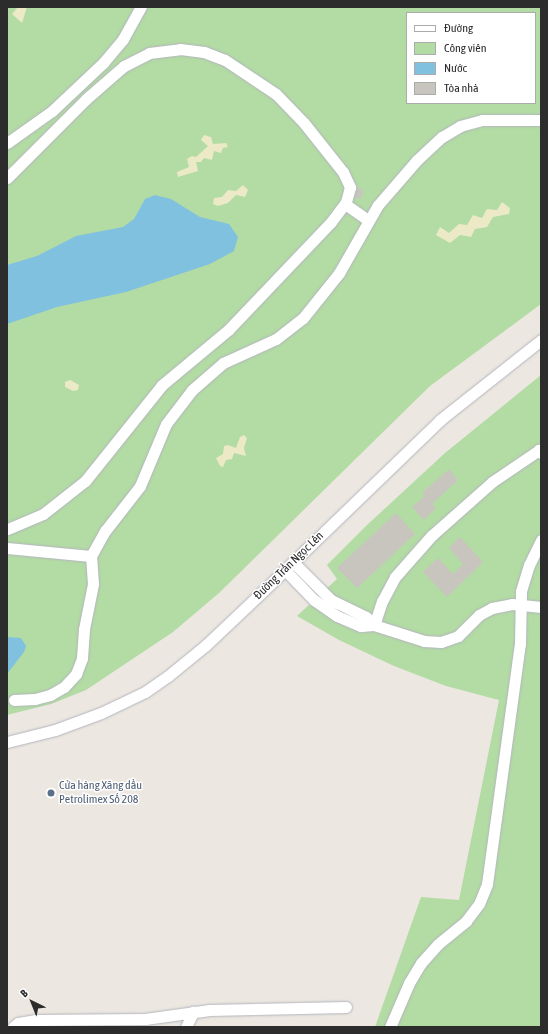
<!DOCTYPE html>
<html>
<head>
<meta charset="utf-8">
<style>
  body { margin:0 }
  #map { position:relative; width:548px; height:1034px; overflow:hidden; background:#ece7e0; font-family:"Asap Condensed",sans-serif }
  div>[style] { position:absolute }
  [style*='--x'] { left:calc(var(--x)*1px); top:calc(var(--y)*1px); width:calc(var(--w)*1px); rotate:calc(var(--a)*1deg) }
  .green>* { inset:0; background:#b3dba4 }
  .sand>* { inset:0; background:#ece9c7 }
  .water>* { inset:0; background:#81c1e0 }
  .building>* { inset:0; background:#c8c5be }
  .roads { filter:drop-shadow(0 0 1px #b3b5be) drop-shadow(0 0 1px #b3b5be) }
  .minor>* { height:11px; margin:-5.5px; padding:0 5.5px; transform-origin:5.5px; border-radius:5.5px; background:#fff }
  .dots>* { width:11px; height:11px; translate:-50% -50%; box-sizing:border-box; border:2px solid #fff; border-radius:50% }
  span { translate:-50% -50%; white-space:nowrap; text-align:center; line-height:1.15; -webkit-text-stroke:3px #fff; paint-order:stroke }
  .street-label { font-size:12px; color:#2c2c2c }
  .service-label { font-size:12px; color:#4e5e75 }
  .left { translate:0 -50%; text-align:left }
  .frame { position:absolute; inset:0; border:8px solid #2c2c2c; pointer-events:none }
  .legend { position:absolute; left:406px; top:12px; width:130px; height:92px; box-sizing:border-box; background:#fff; border:1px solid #ababab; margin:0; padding:5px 7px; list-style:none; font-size:12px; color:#2c2c2c }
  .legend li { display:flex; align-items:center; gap:8px; height:20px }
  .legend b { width:20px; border:1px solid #ababab }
  .north { position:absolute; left:12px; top:982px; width:40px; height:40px; -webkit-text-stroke:3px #fff; paint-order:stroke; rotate:317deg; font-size:11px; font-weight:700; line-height:16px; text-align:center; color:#2c2c2c }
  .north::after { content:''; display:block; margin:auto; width:14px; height:18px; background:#2c2c2c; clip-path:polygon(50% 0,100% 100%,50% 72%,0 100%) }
</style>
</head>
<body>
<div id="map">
  <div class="green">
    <i style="clip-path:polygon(evenodd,7px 7px,541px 7px,541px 304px,430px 386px,219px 593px,173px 632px,86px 690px,51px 704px,7px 715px,7px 7px,407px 13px,535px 13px,535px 103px,407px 103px,407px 13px)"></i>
    <i style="clip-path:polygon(541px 375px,541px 1027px,375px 1027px,421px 897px,459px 900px,499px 700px,446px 686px,394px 666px,339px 640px,297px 616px,337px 579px,327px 565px,366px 526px,445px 453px)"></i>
  </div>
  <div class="sand">
    <i style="clip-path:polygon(18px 7px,27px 7px,22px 23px,12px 14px)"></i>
    <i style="clip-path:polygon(204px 135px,211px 137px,213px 144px,226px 143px,228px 147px,223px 148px,221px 153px,214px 151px,212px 160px,204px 158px,201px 162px,196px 162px,198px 171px,178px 177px,177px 172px,189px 167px,187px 159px,192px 156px,196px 157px,208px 146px,201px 140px)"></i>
    <i style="clip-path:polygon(243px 185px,248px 190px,245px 197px,236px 195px,228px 203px,218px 206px,213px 204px,214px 198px,222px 197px,228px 190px,236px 191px)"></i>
    <i style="clip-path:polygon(502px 202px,510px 208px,509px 214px,493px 217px,487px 227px,475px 229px,471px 237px,460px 235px,450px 243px,436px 235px,440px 227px,449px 233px,459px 224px,467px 225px,473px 215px,482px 218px,487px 209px,497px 210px)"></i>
    <i style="clip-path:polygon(70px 380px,79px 385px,78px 390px,73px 391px,65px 387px,65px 382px)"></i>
    <i style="clip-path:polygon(244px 435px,247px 438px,244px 448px,246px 456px,234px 453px,232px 459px,226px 460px,223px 467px,220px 466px,216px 458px,223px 454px,224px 446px,228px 445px,236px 448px,240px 437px)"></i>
  </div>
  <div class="water">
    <i style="clip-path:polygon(155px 195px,171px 199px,200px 217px,229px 224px,238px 237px,234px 251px,210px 264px,126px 292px,57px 307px,7px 324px,7px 265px,37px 256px,76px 236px,123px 227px,134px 219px,145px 199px)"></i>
    <i style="clip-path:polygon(7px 637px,21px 638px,26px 646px,24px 652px,7px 674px)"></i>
  </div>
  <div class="building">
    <i style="clip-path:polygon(357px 188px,363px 189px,361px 199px,354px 197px)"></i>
    <i style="clip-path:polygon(449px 469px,458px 480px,432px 504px,436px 508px,424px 520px,412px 507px,425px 496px,422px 493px)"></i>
    <i style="clip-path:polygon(396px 513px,415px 534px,357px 588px,337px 568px)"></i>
    <i style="clip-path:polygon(460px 537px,483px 562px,447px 597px,423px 572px,438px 558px,453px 574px,463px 564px,449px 548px)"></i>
  </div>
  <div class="roads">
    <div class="minor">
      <i style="--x:7;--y:143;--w:55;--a:-35.4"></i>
      <i style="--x:52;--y:111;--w:70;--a:-43.3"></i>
      <i style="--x:103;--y:63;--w:31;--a:-50"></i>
      <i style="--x:123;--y:39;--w:37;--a:-61"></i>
      <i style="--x:7;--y:178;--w:112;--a:-45"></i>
      <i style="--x:86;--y:99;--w:50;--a:-41"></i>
      <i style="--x:124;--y:66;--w:28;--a:-27"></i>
      <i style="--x:149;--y:53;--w:31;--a:-7"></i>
      <i style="--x:180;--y:49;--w:24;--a:7"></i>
      <i style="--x:204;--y:52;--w:22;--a:21"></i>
      <i style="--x:225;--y:60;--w:61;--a:33.7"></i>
      <i style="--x:276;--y:94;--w:40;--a:46"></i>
      <i style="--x:304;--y:123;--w:63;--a:51.5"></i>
      <i style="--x:343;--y:172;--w:17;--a:65"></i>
      <i style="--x:350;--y:187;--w:16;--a:105"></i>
      <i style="--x:346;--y:202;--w:25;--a:127"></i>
      <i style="--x:331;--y:222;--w:149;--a:133.6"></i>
      <i style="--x:228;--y:330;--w:86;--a:140.2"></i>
      <i style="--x:162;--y:385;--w:123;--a:128.7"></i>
      <i style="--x:85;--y:481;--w:53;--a:141.8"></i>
      <i style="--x:43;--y:514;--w:39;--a:157"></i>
      <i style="--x:345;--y:204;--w:28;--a:35"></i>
      <i style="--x:541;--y:453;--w:4;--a:-124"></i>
      <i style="--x:539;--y:450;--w:57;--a:145.8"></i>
      <i style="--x:492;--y:482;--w:80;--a:138.5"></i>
      <i style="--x:432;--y:535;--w:56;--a:131.4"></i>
      <i style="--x:395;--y:577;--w:27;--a:118"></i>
      <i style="--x:382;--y:601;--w:25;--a:108"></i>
      <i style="--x:374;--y:625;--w:52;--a:17.7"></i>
      <i style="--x:424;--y:641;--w:17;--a:3"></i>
      <i style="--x:441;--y:642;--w:18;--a:-19"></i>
      <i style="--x:458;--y:636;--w:30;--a:-45"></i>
      <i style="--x:479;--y:615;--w:15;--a:-28"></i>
      <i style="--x:492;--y:608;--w:20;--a:-11"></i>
      <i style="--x:512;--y:604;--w:29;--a:6"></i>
      <i style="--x:7;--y:548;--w:84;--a:5.4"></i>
      <i style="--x:285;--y:570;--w:42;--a:46"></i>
      <i style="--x:314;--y:600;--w:28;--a:35"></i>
      <i style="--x:337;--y:616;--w:26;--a:23"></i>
      <i style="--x:361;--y:626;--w:13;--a:-4"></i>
      <i style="--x:374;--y:625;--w:11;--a:-135"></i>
      <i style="--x:366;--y:617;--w:39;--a:-154"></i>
      <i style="--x:331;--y:600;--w:54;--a:-135"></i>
      <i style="--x:14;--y:700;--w:21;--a:-3"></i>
      <i style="--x:35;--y:699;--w:16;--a:-15"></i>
      <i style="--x:50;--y:695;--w:16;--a:-30"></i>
      <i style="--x:64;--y:687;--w:18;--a:-47"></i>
      <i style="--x:76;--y:674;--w:17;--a:-69"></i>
      <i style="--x:82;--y:658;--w:29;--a:-86"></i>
      <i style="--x:84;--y:629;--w:46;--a:-78.7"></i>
      <i style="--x:93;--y:584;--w:28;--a:-94"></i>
      <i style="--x:91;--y:556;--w:29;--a:-61"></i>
      <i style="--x:105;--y:531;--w:57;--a:-52.1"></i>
      <i style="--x:140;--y:486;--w:67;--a:-67.2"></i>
      <i style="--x:166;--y:424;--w:43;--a:-52.6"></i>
      <i style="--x:192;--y:390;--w:41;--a:-41.1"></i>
      <i style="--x:223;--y:363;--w:58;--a:-24.4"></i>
      <i style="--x:276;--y:339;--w:34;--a:-38"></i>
      <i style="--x:303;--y:318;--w:58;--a:-51.3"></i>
      <i style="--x:339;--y:273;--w:78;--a:-60.2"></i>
      <i style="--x:378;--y:205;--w:60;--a:-49.1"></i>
      <i style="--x:417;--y:160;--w:34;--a:-43"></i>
      <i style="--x:442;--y:137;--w:21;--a:-31"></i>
      <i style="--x:460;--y:126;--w:23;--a:-15"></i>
      <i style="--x:482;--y:120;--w:59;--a:0"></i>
      <i style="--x:7;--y:742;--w:49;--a:-14"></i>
      <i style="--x:55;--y:730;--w:49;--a:-20.3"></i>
      <i style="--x:101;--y:713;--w:49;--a:-25.5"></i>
      <i style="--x:145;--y:692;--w:28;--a:-35"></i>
      <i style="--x:168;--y:676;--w:49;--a:-39.2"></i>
      <i style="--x:206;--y:645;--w:76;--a:-43.4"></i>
      <i style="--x:261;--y:593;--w:249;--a:-44"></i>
      <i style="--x:440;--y:420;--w:129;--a:-38.4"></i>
      <i style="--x:13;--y:1027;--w:6;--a:-39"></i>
      <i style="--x:18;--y:1023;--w:17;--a:-10"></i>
      <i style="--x:35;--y:1020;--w:110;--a:-0.5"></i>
      <i style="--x:145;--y:1019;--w:65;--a:-8"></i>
      <i style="--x:209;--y:1010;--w:137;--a:-1.3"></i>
      <i style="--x:186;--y:1027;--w:17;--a:-65"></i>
      <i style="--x:390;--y:1027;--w:48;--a:-66.6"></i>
      <i style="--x:409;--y:983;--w:23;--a:-59"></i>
      <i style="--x:421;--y:963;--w:25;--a:-48"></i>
      <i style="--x:438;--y:944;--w:36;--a:-39"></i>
      <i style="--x:466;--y:921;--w:21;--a:-53"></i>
      <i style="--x:479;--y:904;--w:22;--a:-68"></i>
      <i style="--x:487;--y:884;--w:242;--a:-82.2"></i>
      <i style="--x:520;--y:644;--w:53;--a:-88.9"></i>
      <i style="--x:521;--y:591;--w:27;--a:-73"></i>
      <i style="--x:529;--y:565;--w:28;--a:-64"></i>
    </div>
  </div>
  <div class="dots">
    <i style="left:51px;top:793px;background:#5c6f8a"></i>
  </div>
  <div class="street-label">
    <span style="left:289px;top:566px;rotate:-44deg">Đường Trần Ngọc Lên</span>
  </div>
  <div class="service-label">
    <span class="left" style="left:59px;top:793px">Cửa hàng Xăng dầu<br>Petrolimex Số 208</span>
  </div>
  <div class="frame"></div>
  <ul class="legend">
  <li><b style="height:5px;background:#fff"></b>Đường</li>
  <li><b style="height:11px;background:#b3dba4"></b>Công viên</li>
  <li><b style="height:11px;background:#81c1e0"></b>Nước</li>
  <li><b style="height:11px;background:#c8c5be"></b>Tòa nhà</li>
  </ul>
  <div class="north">B</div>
</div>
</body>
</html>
